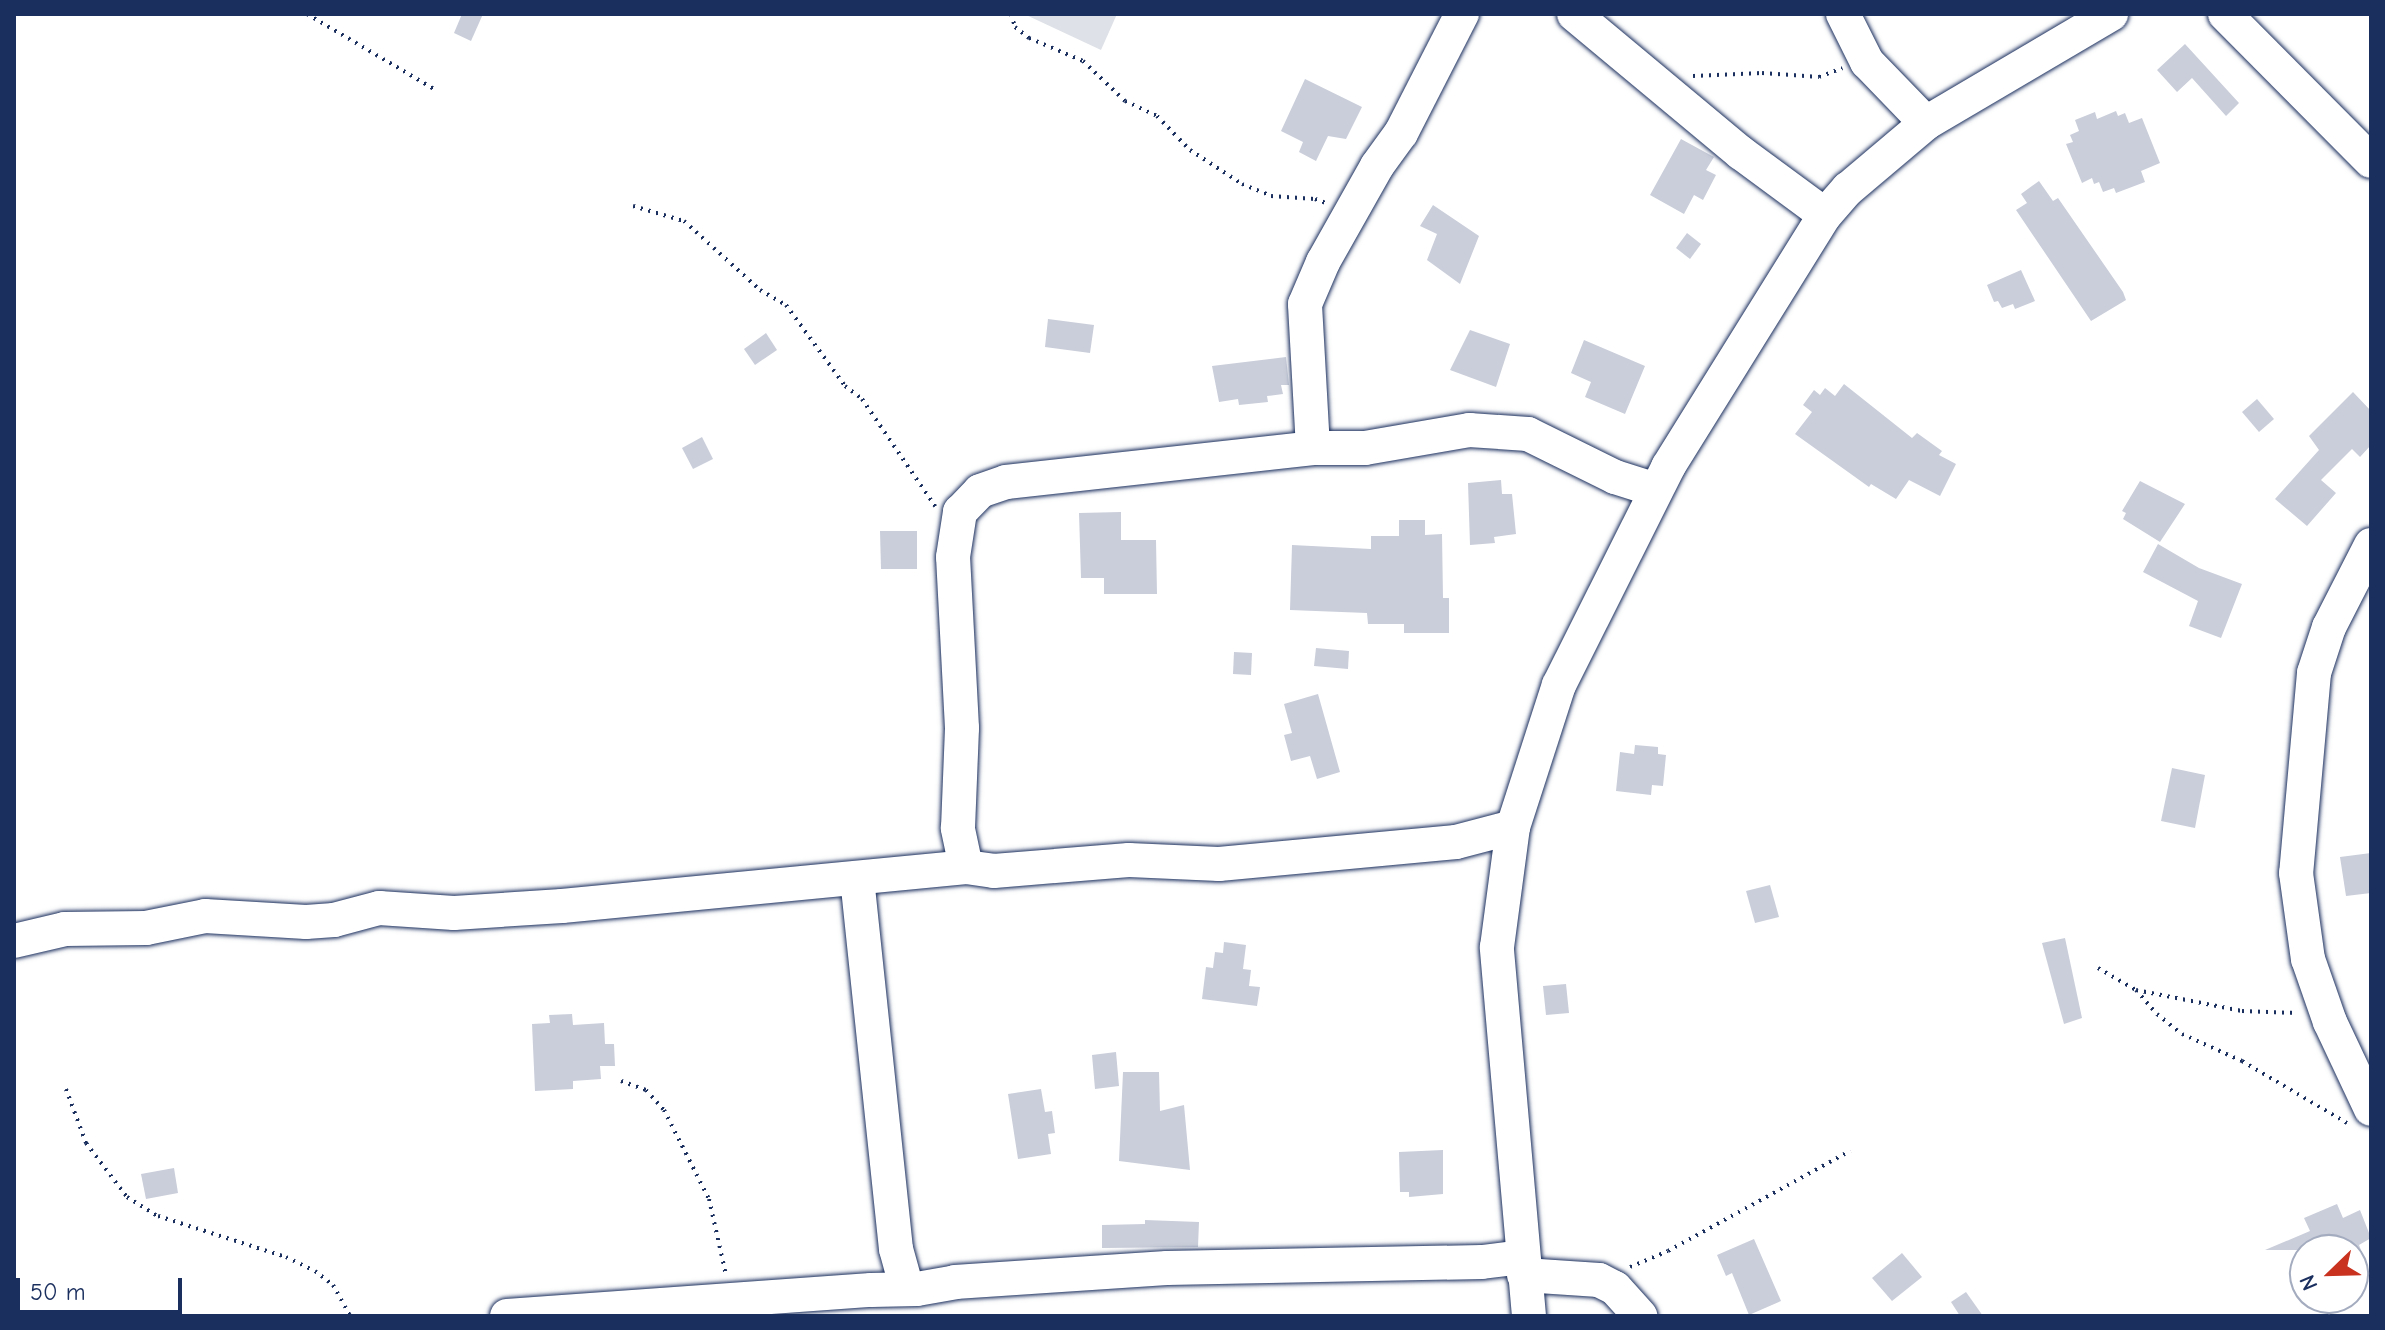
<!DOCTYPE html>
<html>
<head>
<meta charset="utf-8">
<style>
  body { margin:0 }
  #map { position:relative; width:2385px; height:1330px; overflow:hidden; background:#fff; font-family:"Comic Neue",sans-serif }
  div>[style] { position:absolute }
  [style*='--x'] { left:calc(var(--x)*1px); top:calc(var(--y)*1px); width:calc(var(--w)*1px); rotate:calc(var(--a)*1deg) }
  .green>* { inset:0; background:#dee1e7 }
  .building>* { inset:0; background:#caceda }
  .path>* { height:4px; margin-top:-2px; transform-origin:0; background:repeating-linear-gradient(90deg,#1b2f5e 0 2px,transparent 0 8px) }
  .roads { filter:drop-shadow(0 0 2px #1b2f5e) drop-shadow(0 0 2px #1b2f5e) }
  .minor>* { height:34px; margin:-17px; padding:0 17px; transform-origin:17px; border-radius:17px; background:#fff }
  span { translate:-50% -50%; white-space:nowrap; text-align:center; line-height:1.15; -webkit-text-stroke:6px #fff; paint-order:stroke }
  .frame { position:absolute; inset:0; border:16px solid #1b2f5e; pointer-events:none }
  .north { position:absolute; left:2289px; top:1234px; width:80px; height:80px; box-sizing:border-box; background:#fff; border:2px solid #a4acbf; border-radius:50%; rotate:247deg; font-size:22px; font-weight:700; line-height:32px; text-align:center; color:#1b2f5e }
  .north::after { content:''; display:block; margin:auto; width:28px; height:36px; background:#c8321e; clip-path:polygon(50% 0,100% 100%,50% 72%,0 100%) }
  .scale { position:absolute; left:16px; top:1278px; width:166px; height:36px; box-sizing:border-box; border:4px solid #1b2f5e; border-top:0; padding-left:10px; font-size:24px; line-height:28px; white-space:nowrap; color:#1b2f5e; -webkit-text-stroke:6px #fff; paint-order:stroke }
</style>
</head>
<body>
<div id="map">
  <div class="green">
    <i style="clip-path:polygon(1024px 14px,1117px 14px,1101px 50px)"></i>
  </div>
  <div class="building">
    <i style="clip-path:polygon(462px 14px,483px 14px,471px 41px,454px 33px)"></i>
    <i style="clip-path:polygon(2185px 44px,2239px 103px,2226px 116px,2192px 78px,2177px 92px,2157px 70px)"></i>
    <i style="clip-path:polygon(1305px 79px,1362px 107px,1346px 139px,1328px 136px,1316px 161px,1299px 152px,1303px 142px,1281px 131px)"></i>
    <i style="clip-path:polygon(2116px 111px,2118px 116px,2125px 113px,2129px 123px,2142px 118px,2160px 163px,2141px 171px,2145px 182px,2116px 193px,2114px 188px,2103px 192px,2099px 182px,2094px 184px,2092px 178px,2082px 183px,2066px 144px,2073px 142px,2070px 135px,2079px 131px,2075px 120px,2095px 112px,2097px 119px)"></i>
    <i style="clip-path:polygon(1681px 139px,1714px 157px,1706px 170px,1716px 175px,1703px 200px,1694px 195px,1684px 214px,1650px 195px)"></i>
    <i style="clip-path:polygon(2039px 181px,2053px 201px,2058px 198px,2123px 292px,2126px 300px,2091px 321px,2016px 210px,2027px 203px,2021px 194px)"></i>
    <i style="clip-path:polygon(1433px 205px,1479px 236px,1460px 284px,1427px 260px,1437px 234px,1420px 226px)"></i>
    <i style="clip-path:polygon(1687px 233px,1701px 244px,1690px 259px,1676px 248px)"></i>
    <i style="clip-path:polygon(2021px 270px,2035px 301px,2015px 309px,2013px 304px,2002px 308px,1998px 301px,1994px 302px,1987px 285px)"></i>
    <i style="clip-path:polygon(1048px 319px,1094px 325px,1090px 353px,1045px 347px)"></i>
    <i style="clip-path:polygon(1470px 330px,1510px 344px,1496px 387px,1450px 370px)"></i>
    <i style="clip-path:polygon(766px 333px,777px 350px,755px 365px,744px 349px)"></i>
    <i style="clip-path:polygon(1584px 340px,1645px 366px,1625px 414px,1585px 397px,1591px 382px,1571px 373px)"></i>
    <i style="clip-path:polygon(1286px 357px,1289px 385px,1281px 385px,1283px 394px,1267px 396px,1268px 402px,1239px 405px,1238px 399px,1219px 402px,1212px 366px)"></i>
    <i style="clip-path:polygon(1844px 384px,1912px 438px,1917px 433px,1942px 451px,1939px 455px,1956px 464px,1940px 496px,1909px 480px,1896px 499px,1871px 484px,1869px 487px,1795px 434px,1812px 412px,1803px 405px,1814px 390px,1820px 395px,1825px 388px,1835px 396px)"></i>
    <i style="clip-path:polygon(2353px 392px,2371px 411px,2371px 445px,2360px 457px,2352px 449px,2321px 480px,2336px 493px,2307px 526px,2275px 499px,2319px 450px,2309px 436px)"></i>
    <i style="clip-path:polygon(2257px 399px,2274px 419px,2259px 432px,2242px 412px)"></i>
    <i style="clip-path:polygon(702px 437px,713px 459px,693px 469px,682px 448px)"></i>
    <i style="clip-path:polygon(1501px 480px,1502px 494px,1512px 494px,1516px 534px,1494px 537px,1495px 543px,1470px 545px,1468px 483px)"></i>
    <i style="clip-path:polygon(2140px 481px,2185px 504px,2160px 542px,2123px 519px,2126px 513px,2122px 511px)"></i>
    <i style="clip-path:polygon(1121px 512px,1121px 540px,1156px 540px,1157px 594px,1104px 594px,1104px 578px,1081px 578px,1079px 513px)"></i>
    <i style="clip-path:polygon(1399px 520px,1425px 520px,1425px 535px,1442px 534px,1443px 598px,1449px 598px,1449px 633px,1404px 633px,1404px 624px,1368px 624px,1367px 613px,1290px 610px,1292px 545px,1371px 549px,1371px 536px,1399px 536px)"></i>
    <i style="clip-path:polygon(880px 531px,917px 531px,917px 569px,881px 569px)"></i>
    <i style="clip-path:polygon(2158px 544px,2199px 568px,2242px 584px,2221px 638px,2189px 626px,2198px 601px,2143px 572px)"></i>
    <i style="clip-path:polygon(1316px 648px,1349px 651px,1348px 669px,1314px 666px)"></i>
    <i style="clip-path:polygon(1234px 652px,1252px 653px,1251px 675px,1233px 674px)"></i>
    <i style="clip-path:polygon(1318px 694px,1340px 772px,1317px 779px,1310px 756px,1291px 761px,1284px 735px,1292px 733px,1284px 704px)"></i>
    <i style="clip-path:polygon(1635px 745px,1658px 747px,1658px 754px,1666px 755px,1663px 786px,1652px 785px,1651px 795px,1616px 791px,1620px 752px,1634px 754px)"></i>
    <i style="clip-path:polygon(2172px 768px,2205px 775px,2195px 828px,2161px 821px)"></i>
    <i style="clip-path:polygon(2371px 853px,2371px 893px,2346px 896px,2340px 857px)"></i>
    <i style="clip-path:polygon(1770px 885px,1779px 917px,1755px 923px,1746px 891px)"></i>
    <i style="clip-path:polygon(2065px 938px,2082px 1018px,2064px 1024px,2042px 943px)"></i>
    <i style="clip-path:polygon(1224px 942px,1246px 945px,1243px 969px,1251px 970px,1249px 986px,1260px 987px,1257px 1006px,1202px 999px,1206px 967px,1213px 968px,1215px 952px,1223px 953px)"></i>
    <i style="clip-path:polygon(1566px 984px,1569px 1013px,1546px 1015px,1543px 986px)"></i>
    <i style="clip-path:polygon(572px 1014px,573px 1025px,604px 1023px,605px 1044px,614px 1044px,615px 1066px,600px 1066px,601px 1079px,573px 1081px,573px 1089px,535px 1091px,532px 1024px,550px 1023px,549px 1015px)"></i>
    <i style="clip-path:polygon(1116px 1052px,1119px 1086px,1095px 1089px,1092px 1055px)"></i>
    <i style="clip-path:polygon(1123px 1072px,1159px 1072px,1160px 1111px,1184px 1105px,1190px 1170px,1119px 1161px)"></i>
    <i style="clip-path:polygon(1041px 1089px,1045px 1112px,1052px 1111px,1055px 1133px,1048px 1134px,1051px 1154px,1018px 1159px,1008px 1094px)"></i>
    <i style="clip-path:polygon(1443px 1150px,1443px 1194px,1409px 1197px,1409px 1192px,1400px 1192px,1399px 1152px)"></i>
    <i style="clip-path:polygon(174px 1168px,178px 1193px,146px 1199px,141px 1174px)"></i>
    <i style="clip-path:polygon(2337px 1204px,2343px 1218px,2360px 1210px,2371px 1238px,2359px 1245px,2361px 1250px,2265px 1250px,2310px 1231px,2304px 1218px)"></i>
    <i style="clip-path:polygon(1145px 1220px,1199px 1222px,1198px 1247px,1102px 1248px,1102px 1225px,1145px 1224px)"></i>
    <i style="clip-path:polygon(1754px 1239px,1781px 1301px,1749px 1315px,1732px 1273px,1726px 1276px,1717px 1255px)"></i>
    <i style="clip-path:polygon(1902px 1253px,1922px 1277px,1892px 1301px,1872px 1278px)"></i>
    <i style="clip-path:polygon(1966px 1292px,1983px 1316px,1960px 1316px,1951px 1302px)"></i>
  </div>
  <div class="path">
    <i style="--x:307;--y:14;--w:147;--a:30.6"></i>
    <i style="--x:1011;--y:14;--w:14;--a:73"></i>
    <i style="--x:1015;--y:27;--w:18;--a:38"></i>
    <i style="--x:1029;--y:38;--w:59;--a:23.1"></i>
    <i style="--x:1083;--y:61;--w:58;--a:43.6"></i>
    <i style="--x:1125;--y:101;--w:35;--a:25"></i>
    <i style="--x:1157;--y:116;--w:47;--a:45.9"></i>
    <i style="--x:1190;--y:150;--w:62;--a:33.2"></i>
    <i style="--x:1242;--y:184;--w:31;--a:22"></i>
    <i style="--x:1271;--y:196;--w:44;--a:3.9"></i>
    <i style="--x:1315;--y:199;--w:12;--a:20"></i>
    <i style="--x:1693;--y:76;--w:69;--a:-2.5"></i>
    <i style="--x:1762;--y:73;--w:57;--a:4"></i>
    <i style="--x:1819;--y:77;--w:25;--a:-21"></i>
    <i style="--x:633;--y:206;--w:53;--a:16.4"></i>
    <i style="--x:684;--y:221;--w:103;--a:42.2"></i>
    <i style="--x:760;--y:290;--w:30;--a:30"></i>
    <i style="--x:786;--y:305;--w:100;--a:53.9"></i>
    <i style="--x:845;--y:386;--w:21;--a:37"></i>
    <i style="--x:862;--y:399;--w:130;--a:55.7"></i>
    <i style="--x:2098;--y:968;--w:44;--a:30.1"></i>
    <i style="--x:2136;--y:990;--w:32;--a:49"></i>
    <i style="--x:2157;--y:1014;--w:32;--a:39"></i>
    <i style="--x:2182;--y:1034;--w:66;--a:24.2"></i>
    <i style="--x:2242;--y:1061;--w:122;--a:30.6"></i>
    <i style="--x:2136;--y:990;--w:108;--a:11.2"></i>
    <i style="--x:2242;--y:1011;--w:54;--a:2.1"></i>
    <i style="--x:621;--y:1081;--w:27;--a:20"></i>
    <i style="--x:646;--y:1090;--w:27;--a:48"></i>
    <i style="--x:664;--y:1110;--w:100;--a:63.2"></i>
    <i style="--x:709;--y:1199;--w:78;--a:77.4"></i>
    <i style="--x:66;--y:1089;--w:58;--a:69.7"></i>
    <i style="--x:86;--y:1143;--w:68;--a:52.8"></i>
    <i style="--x:127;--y:1197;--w:36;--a:32"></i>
    <i style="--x:158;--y:1216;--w:134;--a:17.8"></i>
    <i style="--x:286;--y:1257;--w:32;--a:26"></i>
    <i style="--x:315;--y:1271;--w:23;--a:38"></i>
    <i style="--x:333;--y:1285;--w:35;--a:61"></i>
    <i style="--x:1630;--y:1267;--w:41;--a:-22.8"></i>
    <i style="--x:1668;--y:1251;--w:208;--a:-28.8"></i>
  </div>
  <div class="roads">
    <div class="minor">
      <i style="--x:1574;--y:14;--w:217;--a:39.8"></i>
      <i style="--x:1741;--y:153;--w:104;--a:36.4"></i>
      <i style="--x:1843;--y:14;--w:54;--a:63.4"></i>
      <i style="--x:1867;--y:62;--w:85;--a:46"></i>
      <i style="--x:2225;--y:14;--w:207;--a:45.2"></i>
      <i style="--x:1313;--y:448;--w:144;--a:-93.2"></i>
      <i style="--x:1305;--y:304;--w:46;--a:-66.8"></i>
      <i style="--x:1323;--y:262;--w:110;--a:-60.6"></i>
      <i style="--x:1377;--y:166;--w:41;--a:-54"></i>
      <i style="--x:1401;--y:133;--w:134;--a:-62.9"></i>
      <i style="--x:2371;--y:545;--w:92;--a:117.1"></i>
      <i style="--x:2329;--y:627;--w:48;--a:108.1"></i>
      <i style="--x:2314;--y:673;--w:201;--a:95.1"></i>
      <i style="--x:2296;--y:873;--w:87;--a:82.1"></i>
      <i style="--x:2308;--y:959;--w:67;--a:70.8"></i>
      <i style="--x:2330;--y:1022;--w:96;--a:64.8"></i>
      <i style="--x:966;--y:867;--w:40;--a:-102"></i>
      <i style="--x:958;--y:828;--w:100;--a:-87.7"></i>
      <i style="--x:962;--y:728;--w:171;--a:-93"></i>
      <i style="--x:953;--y:557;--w:46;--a:-81.2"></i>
      <i style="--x:960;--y:512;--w:29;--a:-46"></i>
      <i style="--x:980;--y:491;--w:28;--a:-19"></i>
      <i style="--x:1006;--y:482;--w:309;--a:-6.3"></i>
      <i style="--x:1313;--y:448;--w:52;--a:0"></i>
      <i style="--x:1365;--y:448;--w:106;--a:-9.8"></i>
      <i style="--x:1469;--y:430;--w:59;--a:3.9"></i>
      <i style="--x:1528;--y:434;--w:97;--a:26.3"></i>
      <i style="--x:1615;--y:477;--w:43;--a:17.6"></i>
      <i style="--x:857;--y:878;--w:373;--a:84"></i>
      <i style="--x:896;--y:1249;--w:41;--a:74.6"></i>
      <i style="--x:14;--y:941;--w:52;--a:-13.2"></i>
      <i style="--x:65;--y:929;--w:81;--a:-0.7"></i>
      <i style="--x:146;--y:928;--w:60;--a:-11.5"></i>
      <i style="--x:205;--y:916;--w:101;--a:3.4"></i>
      <i style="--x:306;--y:922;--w:28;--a:-4"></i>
      <i style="--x:334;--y:920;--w:47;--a:-14.9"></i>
      <i style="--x:379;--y:908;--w:75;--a:3.8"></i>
      <i style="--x:454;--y:913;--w:108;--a:-3.7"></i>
      <i style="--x:562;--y:906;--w:406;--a:-5.5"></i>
      <i style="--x:966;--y:867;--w:28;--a:8"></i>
      <i style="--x:994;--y:871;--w:135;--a:-4.7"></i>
      <i style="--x:1129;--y:860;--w:90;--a:2.5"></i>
      <i style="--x:1219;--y:864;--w:238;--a:-5.3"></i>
      <i style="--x:1456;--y:842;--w:59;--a:-14.7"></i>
      <i style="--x:1524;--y:1275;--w:75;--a:3.8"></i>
      <i style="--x:1599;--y:1280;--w:18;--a:27"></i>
      <i style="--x:1615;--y:1288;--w:38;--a:48"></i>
      <i style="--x:507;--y:1316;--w:365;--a:-4.1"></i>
      <i style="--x:871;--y:1290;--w:46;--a:-1.2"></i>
      <i style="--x:917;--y:1289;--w:39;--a:-10"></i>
      <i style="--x:955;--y:1282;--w:212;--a:-3.8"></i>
      <i style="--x:1167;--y:1268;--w:315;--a:-1.1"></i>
      <i style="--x:1482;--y:1262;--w:40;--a:-7.1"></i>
      <i style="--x:1529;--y:1316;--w:370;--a:-95"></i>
      <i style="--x:1497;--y:947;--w:121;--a:-82.4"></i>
      <i style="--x:1513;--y:827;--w:149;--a:-72.1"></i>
      <i style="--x:1559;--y:685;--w:244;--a:-63.4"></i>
      <i style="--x:1668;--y:467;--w:297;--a:-58.1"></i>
      <i style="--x:1825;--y:215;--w:35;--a:-49"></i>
      <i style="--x:1848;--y:189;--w:102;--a:-40.2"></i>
      <i style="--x:1926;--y:123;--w:215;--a:-30.5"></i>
    </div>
  </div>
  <div class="frame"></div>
  <div class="north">N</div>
  <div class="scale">50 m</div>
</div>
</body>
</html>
